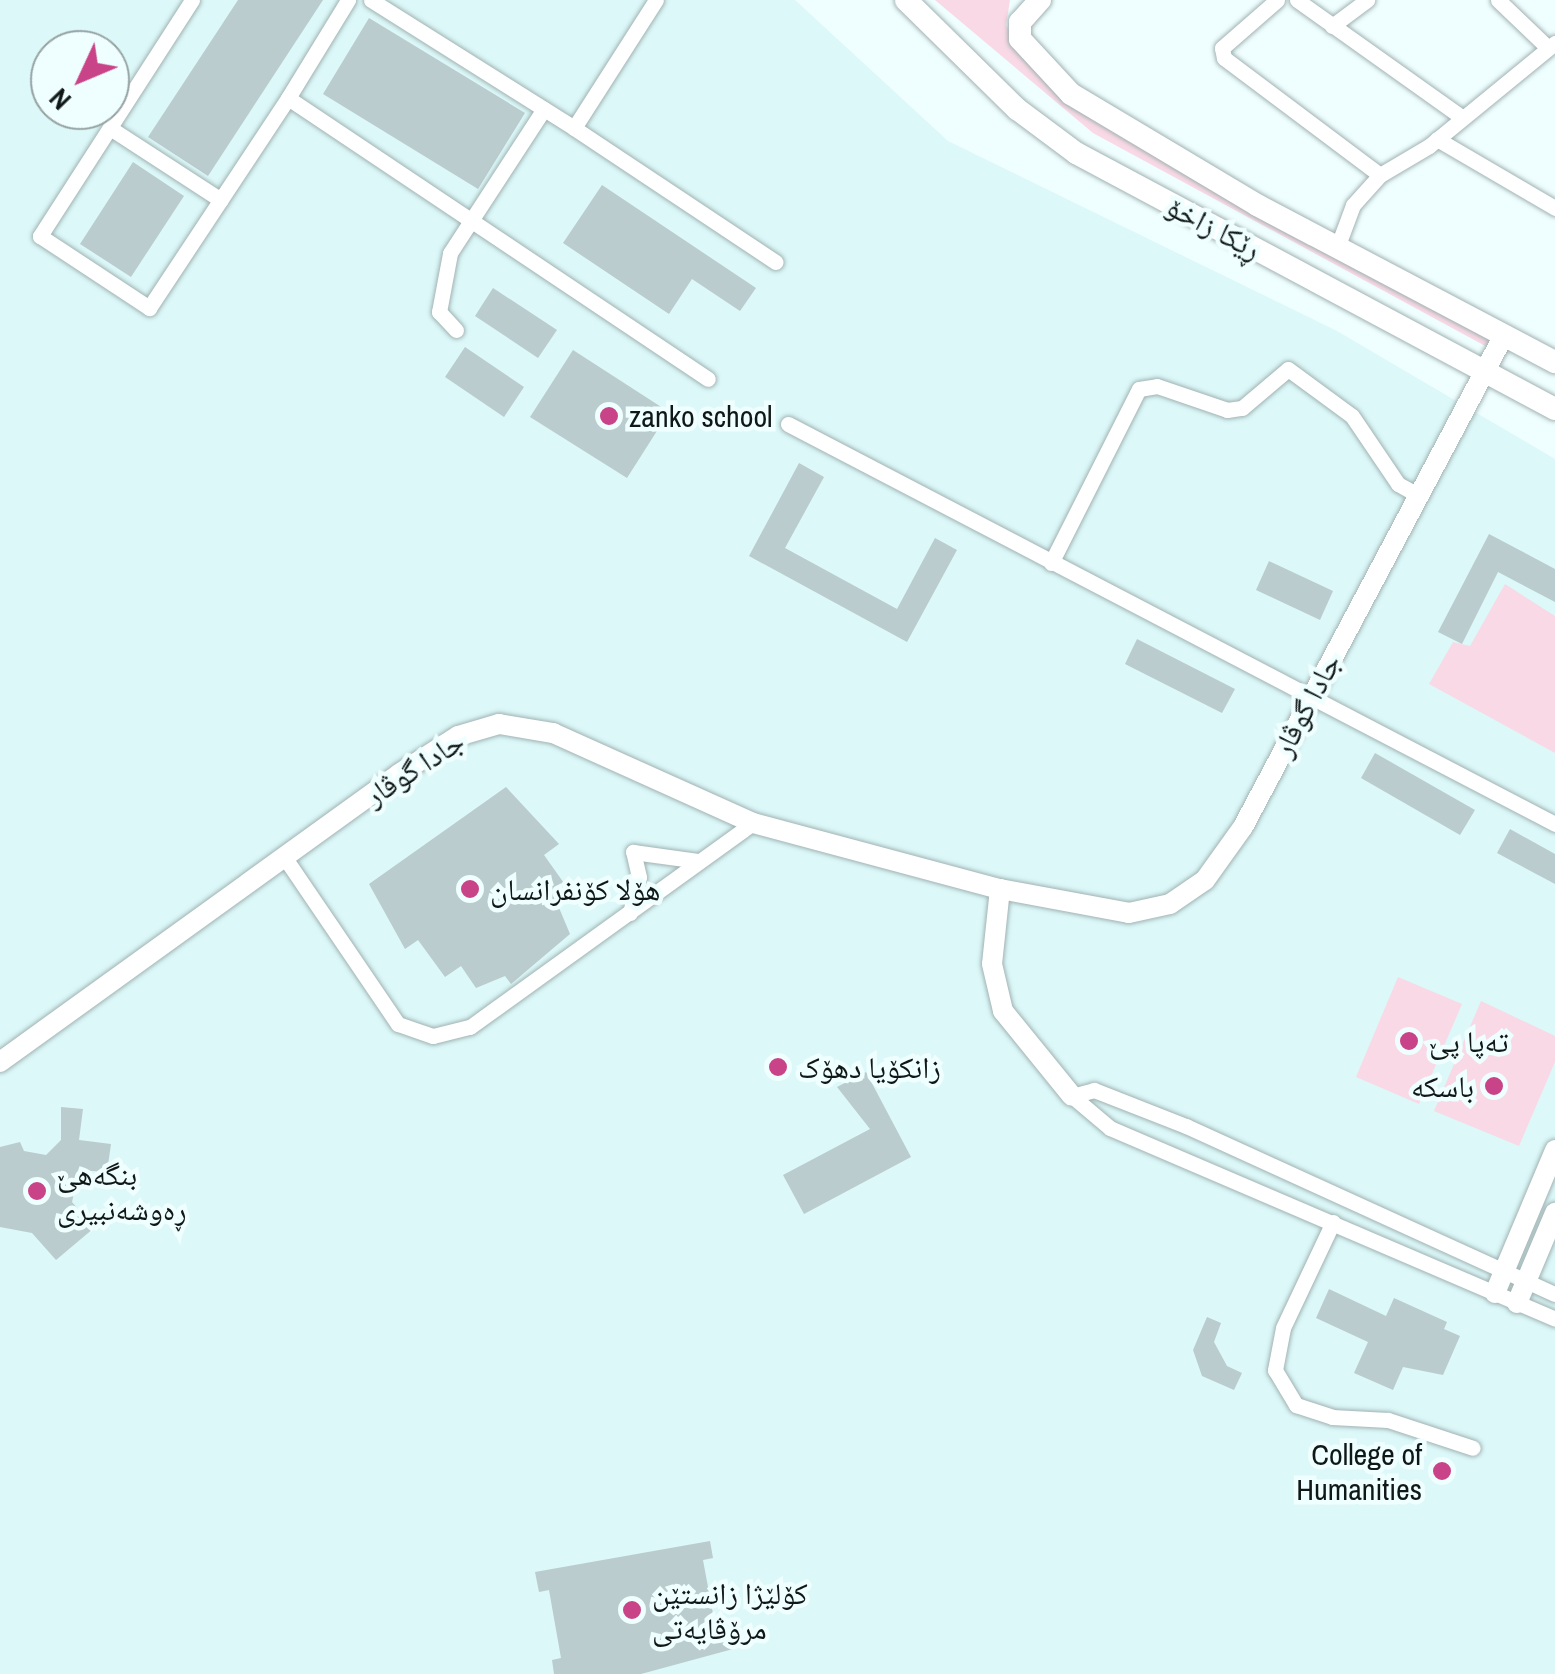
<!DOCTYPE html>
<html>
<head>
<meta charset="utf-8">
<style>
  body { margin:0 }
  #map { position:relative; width:1555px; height:1674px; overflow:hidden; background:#effefe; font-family:"Archivo Narrow","Noto Naskh Arabic",sans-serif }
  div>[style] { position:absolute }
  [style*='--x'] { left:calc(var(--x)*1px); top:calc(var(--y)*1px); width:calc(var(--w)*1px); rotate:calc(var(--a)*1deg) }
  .built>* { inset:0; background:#dcf8f9 }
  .green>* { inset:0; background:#f9d9e5 }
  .building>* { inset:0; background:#bacccd }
  .roads { filter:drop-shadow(0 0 2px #a1b2b2) drop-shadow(0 0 2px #a1b2b2) }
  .street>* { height:15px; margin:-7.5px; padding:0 7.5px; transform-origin:7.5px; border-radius:7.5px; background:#fff }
  .secondary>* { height:20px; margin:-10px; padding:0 10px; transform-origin:10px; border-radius:10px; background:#fff }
  .primary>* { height:22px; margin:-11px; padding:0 11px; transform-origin:11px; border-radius:11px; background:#fff }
  .dots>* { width:28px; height:28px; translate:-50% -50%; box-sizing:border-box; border:5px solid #effefe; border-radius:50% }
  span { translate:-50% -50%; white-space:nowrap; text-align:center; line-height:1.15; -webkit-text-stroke:9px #effefe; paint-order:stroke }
  .street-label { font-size:30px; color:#101717 }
  .poi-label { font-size:30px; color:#101717 }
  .left { translate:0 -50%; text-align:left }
  .right { translate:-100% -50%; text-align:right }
  .north { position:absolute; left:30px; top:30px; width:100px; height:100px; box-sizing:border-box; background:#effefe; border:2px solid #96a2a2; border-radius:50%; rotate:226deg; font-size:28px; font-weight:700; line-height:40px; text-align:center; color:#101717 }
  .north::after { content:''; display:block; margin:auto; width:35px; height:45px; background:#c84387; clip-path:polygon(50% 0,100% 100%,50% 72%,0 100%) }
</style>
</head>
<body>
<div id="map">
  <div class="built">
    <i style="clip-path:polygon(evenodd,0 0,795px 0,948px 141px,1337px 331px,1555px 459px,1555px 1674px,0 1674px,0 0,50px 50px,110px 50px,110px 110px,50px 110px,50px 50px)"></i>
  </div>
  <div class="green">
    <i style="clip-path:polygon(935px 0,1010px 0,1006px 25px,1029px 64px,1495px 333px,1489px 348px,1093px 133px)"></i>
    <i style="clip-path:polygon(1505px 584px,1555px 616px,1555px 753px,1429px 684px,1453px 642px,1470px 646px)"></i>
    <i style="clip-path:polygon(1398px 977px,1462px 1004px,1419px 1104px,1356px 1077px)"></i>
    <i style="clip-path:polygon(1481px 1001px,1555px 1036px,1555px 1062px,1519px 1146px,1434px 1111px)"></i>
  </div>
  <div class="building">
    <i style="clip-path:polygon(238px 0,323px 0,208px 176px,148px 137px)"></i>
    <i style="clip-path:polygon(369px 18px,525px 113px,478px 189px,323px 94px)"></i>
    <i style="clip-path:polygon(133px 162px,184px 196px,131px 277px,80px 244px)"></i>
    <i style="clip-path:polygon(602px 185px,756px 288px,740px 311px,692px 279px,669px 314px,563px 243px)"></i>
    <i style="clip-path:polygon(493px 288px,557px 330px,538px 358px,475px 316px)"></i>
    <i style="clip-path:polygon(465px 347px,524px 387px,504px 417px,445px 377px)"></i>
    <i style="clip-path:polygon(573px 350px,669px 412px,627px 478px,530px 417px)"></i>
    <i style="clip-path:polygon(799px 463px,824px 477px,785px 548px,897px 609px,935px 538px,957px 550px,907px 642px,749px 556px)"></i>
    <i style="clip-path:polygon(1489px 534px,1555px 569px,1555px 602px,1498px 572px,1462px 644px,1438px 632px)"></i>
    <i style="clip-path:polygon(1269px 561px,1333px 591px,1320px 620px,1256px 590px)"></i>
    <i style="clip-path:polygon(1137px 639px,1235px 689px,1222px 713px,1125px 664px)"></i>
    <i style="clip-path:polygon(1375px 753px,1475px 810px,1460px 835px,1361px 778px)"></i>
    <i style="clip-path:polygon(506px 787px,559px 844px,544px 855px,571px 893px,557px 903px,570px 934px,511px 984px,505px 976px,476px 988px,461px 966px,445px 977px,418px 940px,405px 949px,369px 884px)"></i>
    <i style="clip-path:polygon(1510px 829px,1555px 854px,1555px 884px,1497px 853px)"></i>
    <i style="clip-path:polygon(866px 1072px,911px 1157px,804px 1214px,783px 1175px,870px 1129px,837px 1087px)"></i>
    <i style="clip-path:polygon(61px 1107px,83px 1109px,79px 1140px,111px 1144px,107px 1172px,79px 1170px,72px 1202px,94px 1228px,56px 1260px,32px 1233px,0 1227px,0 1147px,20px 1142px,24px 1151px,46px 1155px,61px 1140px)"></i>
    <i style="clip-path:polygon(1329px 1289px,1386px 1316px,1394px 1298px,1447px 1322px,1444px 1329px,1460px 1336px,1443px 1375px,1403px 1367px,1393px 1390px,1354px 1373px,1368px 1342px,1316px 1318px)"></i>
    <i style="clip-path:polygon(1207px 1317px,1221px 1323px,1214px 1342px,1227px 1366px,1242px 1373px,1234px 1390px,1202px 1376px,1193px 1350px)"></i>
    <i style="clip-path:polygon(710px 1541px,713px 1558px,703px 1560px,716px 1630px,729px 1628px,733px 1649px,641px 1674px,554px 1674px,552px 1660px,561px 1658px,549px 1590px,539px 1592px,535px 1572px)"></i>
  </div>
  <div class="roads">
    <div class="street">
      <i style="--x:192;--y:0;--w:281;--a:122.8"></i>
      <i style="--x:40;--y:236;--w:131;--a:33.4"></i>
      <i style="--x:149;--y:308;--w:252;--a:-56.5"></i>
      <i style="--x:288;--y:98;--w:505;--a:33.78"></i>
      <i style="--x:371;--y:0;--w:240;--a:32.2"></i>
      <i style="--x:574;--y:128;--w:152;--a:-57.4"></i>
      <i style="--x:1277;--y:0;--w:73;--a:138.9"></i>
      <i style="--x:1222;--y:48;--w:10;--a:79"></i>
      <i style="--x:1224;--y:58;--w:195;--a:36.9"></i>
      <i style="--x:1380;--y:175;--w:57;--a:-30.6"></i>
      <i style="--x:1429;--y:146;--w:163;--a:-39.3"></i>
      <i style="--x:1297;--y:0;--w:199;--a:35.4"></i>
      <i style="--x:1498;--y:0;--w:64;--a:43.7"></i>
      <i style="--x:1332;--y:26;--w:44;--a:-36.6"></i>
      <i style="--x:288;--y:98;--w:115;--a:-58.5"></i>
      <i style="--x:110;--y:128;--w:132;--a:33"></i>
      <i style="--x:574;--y:128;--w:242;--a:33.6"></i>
      <i style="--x:1437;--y:139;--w:137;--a:30.3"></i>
      <i style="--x:1337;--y:248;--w:46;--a:-69.6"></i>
      <i style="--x:1353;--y:205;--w:40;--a:-48"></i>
      <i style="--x:456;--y:330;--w:25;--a:-133"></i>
      <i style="--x:439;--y:312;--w:60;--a:-79.4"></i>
      <i style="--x:450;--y:253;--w:172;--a:-56.9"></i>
      <i style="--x:788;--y:424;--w:865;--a:27.54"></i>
      <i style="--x:1051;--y:563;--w:195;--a:-63.2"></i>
      <i style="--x:1139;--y:389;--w:18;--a:-9"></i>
      <i style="--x:1157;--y:386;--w:74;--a:18.9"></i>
      <i style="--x:1227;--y:410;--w:15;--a:-8"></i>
      <i style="--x:1242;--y:408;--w:60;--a:-40.3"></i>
      <i style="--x:1288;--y:369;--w:79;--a:36.3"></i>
      <i style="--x:1352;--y:416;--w:82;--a:55.9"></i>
      <i style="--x:1398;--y:484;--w:23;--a:29"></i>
      <i style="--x:278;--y:860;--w:7;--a:-16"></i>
      <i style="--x:285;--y:858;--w:201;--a:55.8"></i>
      <i style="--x:398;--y:1024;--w:37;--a:19"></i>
      <i style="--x:433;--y:1036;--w:38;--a:-14"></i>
      <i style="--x:470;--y:1027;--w:349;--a:-35.8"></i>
      <i style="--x:630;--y:913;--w:37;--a:-76"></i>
      <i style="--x:639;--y:877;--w:26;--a:-103"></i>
      <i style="--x:633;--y:852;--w:67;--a:7.8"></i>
      <i style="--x:1072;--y:1096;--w:50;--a:40.1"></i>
      <i style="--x:1110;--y:1128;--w:484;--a:23.2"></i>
      <i style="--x:1072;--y:1096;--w:23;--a:-15"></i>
      <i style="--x:1094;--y:1090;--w:99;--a:21.4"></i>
      <i style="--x:1186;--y:1126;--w:405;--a:24.5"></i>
      <i style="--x:1333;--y:1222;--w:117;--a:115.3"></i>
      <i style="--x:1283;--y:1328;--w:43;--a:100.8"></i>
      <i style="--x:1275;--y:1370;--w:41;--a:59"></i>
      <i style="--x:1296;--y:1405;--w:38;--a:18"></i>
      <i style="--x:1332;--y:1417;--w:56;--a:3.1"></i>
      <i style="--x:1388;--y:1420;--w:89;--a:18.2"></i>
    </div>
    <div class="secondary">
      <i style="--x:1000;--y:889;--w:131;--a:10.5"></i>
      <i style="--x:1129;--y:913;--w:42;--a:-12.4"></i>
      <i style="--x:1170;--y:904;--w:42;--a:-34.4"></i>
      <i style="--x:1205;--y:880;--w:65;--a:-54.4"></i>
      <i style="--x:1243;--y:827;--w:557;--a:-62.05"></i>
      <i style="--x:0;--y:1062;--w:492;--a:-35.8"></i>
      <i style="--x:399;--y:774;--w:70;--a:-32.8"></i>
      <i style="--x:458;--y:736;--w:43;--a:-16.3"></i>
      <i style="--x:499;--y:724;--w:55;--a:9.5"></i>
      <i style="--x:553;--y:733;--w:219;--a:24.2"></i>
      <i style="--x:753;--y:823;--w:256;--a:15"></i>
      <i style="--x:1000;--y:889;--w:75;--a:96.1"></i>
      <i style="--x:992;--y:964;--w:48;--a:76.8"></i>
      <i style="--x:1003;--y:1011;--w:109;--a:50.9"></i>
      <i style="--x:1495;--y:1293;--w:155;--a:-67.2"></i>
      <i style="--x:1517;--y:1303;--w:98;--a:-67.1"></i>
    </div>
    <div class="primary">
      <i style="--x:906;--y:0;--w:156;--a:44.5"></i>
      <i style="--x:1017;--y:109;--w:74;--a:36.7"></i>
      <i style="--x:1076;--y:153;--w:543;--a:28.12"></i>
      <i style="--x:1040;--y:0;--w:30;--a:132"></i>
      <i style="--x:1020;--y:22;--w:17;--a:90"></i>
      <i style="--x:1020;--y:39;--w:75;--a:47.2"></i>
      <i style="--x:1071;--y:94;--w:217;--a:30.8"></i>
      <i style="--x:1257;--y:205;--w:337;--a:27.8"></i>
    </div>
  </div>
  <div class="dots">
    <i style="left:609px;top:416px;background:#c84387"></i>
    <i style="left:470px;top:889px;background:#c84387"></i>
    <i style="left:1409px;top:1041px;background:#c84387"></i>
    <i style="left:778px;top:1067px;background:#c84387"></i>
    <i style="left:1494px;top:1086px;background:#c84387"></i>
    <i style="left:37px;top:1191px;background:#c84387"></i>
    <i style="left:1442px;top:1471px;background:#c84387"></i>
    <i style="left:632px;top:1610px;background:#c84387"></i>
  </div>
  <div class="street-label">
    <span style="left:1214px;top:227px;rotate:28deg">ڕێکا زاخۆ</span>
    <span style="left:1306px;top:705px;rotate:-62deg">جادا گوڤار</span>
    <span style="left:414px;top:768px;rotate:-33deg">جادا گوڤار</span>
  </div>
  <div class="poi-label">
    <span class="left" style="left:629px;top:416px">zanko school</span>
    <span class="left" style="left:490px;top:889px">هۆلا كۆنفرانسان</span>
    <span class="left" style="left:1429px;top:1041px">تەپا پێ</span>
    <span class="left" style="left:798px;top:1067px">زانکۆیا دهۆک</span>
    <span class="right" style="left:1474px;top:1086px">باسکە</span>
    <span class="left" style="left:57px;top:1191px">بنگه‌هێ<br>ڕه‌وشه‌نبیرى</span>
    <span class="right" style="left:1422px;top:1471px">College of<br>Humanities</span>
    <span class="left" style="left:652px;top:1610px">كۆلێژا زانستێن<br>مرۆڤایەتی</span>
  </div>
  <div class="north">N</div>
</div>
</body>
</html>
